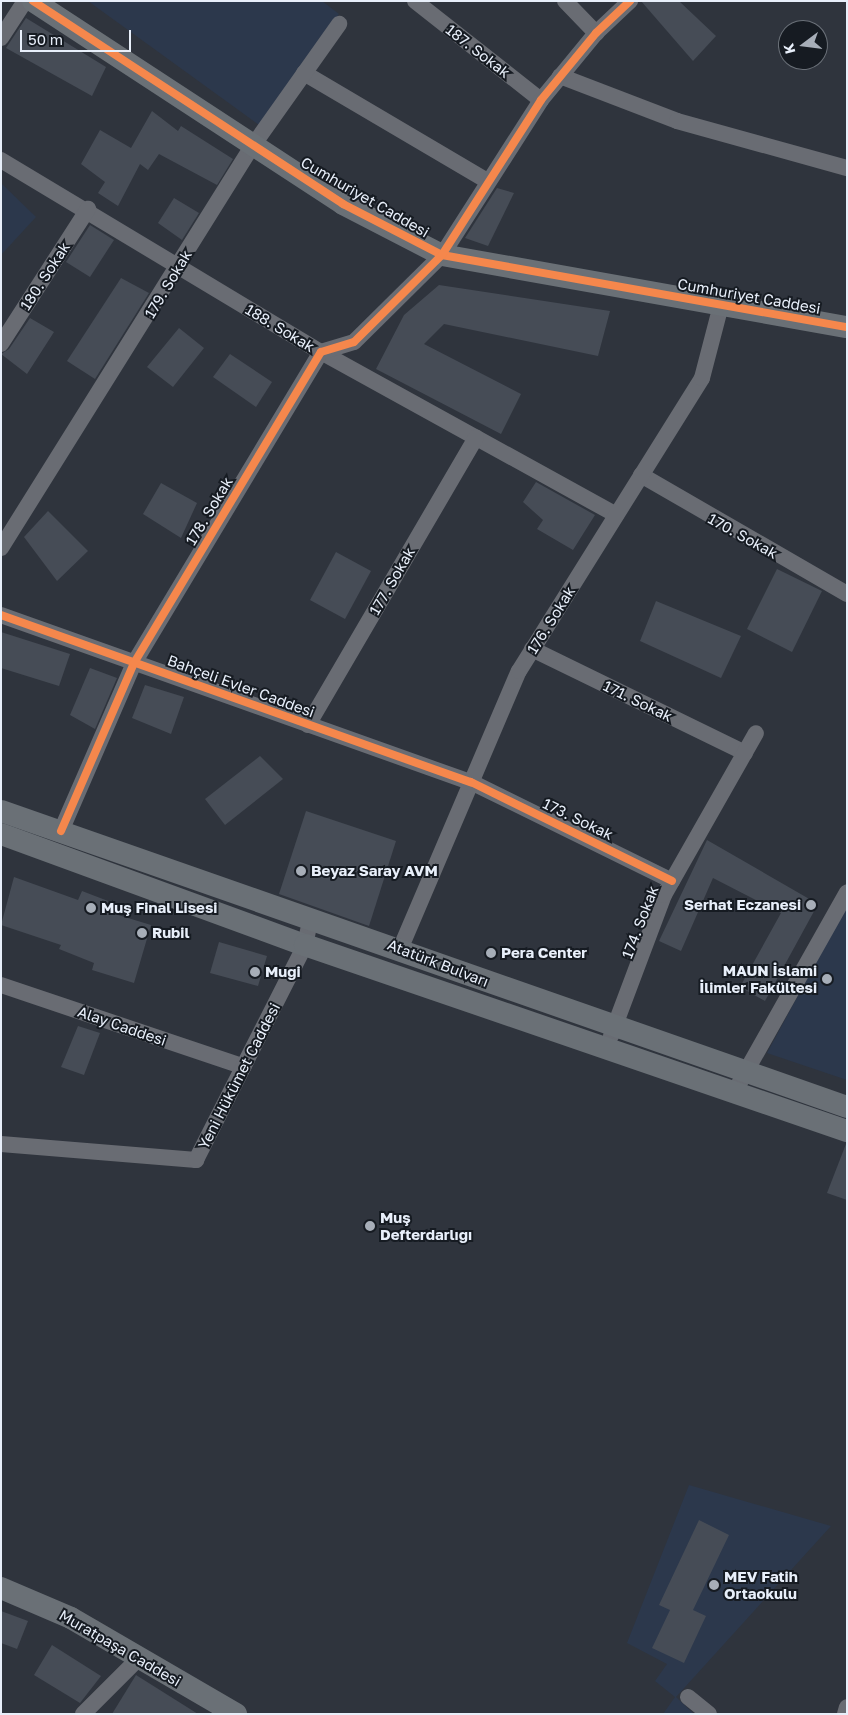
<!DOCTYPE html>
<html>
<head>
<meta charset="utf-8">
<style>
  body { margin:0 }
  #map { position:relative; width:848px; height:1715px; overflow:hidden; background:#2f343d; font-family:"Golos Text",sans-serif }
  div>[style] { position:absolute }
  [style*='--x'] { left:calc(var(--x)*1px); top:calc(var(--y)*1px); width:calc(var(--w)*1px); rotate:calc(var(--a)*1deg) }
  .built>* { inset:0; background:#2c384c }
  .building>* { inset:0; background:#464c56 }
  .street>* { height:16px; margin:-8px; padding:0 8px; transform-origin:8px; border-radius:8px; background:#696c73 }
  .secondary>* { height:22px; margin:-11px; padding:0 11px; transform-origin:11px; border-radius:11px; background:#6a7076 }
  .cycleway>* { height:8px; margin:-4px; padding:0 4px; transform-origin:4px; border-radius:4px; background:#f5874c }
  .dots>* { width:14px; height:14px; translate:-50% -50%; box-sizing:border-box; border:2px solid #161b22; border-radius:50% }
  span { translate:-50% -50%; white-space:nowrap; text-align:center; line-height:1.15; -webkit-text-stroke:4px #161b22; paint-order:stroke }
  .street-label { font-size:15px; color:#e8effa }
  .poi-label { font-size:15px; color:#e8effa; font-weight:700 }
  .left { translate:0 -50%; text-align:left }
  .right { translate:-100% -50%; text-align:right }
  .frame { position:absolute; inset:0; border:2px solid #e8effa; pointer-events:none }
  .north { position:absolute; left:778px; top:20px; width:50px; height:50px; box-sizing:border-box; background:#161b22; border:1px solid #6a7078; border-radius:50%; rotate:255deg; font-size:14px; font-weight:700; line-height:20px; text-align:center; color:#e8effa }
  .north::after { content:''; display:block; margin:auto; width:18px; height:22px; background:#a7aeb8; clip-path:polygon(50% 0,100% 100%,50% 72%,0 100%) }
  .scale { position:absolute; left:20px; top:30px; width:111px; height:22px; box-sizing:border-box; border:2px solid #e8effa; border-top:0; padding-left:6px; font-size:15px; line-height:18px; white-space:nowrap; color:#e8effa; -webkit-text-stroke:4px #161b22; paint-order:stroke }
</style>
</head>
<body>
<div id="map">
  <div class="built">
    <i style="clip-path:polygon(88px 1px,322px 1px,339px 14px,259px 125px)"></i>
    <i style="clip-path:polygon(1px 183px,36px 217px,1px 255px)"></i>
    <i style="clip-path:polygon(847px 905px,847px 1080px,767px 1053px)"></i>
    <i style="clip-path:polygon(689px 1485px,831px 1526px,676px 1697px,694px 1714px,663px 1714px,675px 1697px,655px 1681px,667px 1664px,627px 1643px)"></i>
  </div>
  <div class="building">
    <i style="clip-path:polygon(641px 1px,679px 1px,716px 36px,693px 61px)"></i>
    <i style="clip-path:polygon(26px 18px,106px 67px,92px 96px,6px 48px)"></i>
    <i style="clip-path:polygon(152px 111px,178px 131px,181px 126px,233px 159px,217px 185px,159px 154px,148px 170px,140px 164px,118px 206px,98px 193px,105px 182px,81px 164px,100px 130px,131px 148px)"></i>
    <i style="clip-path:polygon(497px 188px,514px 193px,488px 246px,465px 238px)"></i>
    <i style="clip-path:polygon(174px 198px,199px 213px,182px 240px,158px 223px)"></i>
    <i style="clip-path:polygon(90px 225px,114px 240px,90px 277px,66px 262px)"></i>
    <i style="clip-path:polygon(121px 278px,149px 293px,95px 379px,67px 361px)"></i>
    <i style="clip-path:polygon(439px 285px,610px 311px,598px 356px,444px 324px,424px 344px,521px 394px,501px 434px,376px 369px,404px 315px)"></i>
    <i style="clip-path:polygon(30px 318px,54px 332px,27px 374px,1px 354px,9px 349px)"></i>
    <i style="clip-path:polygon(179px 328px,204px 348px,173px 387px,147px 367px)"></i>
    <i style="clip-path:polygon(230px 354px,272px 382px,256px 407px,213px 377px)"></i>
    <i style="clip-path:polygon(536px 482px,595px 515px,573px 550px,537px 529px,543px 520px,523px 502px)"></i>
    <i style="clip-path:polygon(161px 483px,197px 503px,181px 538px,143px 514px)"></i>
    <i style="clip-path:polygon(48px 511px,88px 551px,57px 581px,24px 537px)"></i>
    <i style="clip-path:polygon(336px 552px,371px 571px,345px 619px,310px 600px)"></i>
    <i style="clip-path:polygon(777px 569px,822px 591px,792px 652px,747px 629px)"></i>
    <i style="clip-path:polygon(656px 601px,741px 636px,721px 678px,640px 641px)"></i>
    <i style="clip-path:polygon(1px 632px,70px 654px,59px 686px,1px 668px)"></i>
    <i style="clip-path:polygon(90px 668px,117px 678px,95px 729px,70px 715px)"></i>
    <i style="clip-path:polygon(145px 685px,184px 697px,171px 734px,132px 718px)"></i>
    <i style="clip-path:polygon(260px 756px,283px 779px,225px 825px,205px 799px)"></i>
    <i style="clip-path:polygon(306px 811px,396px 841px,369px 926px,279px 894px)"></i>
    <i style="clip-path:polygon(707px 840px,818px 904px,765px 1001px,740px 987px,781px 913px,713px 878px,681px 951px,659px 941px)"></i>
    <i style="clip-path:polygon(14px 877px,78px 900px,82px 891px,108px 901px,105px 911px,151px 925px,134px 983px,92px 970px,94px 963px,59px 949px,61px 945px,1px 925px)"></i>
    <i style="clip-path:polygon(219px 942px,267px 956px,258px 986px,210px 973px)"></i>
    <i style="clip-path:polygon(78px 1026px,100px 1033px,84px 1075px,61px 1067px)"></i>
    <i style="clip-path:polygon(846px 1144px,847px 1144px,847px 1200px,827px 1193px)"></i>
    <i style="clip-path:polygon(699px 1520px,729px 1535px,693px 1610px,706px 1616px,684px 1663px,652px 1648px,670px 1610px,659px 1605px)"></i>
    <i style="clip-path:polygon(1px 1611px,28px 1621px,17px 1649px,1px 1643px)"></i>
    <i style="clip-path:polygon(52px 1645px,101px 1676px,80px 1703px,34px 1675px)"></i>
    <i style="clip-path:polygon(136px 1675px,198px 1714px,112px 1714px)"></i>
  </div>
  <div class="street">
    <i style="--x:415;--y:1;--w:160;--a:38.2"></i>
    <i style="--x:565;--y:1;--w:45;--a:45.9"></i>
    <i style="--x:1;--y:38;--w:44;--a:-57"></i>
    <i style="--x:304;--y:73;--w:212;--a:30.5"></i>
    <i style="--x:560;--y:76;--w:125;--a:21"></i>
    <i style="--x:677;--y:121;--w:176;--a:15.5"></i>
    <i style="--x:1;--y:160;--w:373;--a:31"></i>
    <i style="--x:321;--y:352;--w:337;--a:28.9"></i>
    <i style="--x:1;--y:344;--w:161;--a:-57.2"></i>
    <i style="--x:641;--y:475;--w:238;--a:30"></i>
    <i style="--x:1;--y:548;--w:473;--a:-58"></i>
    <i style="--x:252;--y:147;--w:151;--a:-54.7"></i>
    <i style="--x:1;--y:615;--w:499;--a:19.6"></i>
    <i style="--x:471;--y:782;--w:224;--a:26.2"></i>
    <i style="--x:532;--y:649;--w:237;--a:26"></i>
    <i style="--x:308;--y:725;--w:333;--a:-59.7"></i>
    <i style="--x:61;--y:831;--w:183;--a:-66.5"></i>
    <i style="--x:134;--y:663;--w:363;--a:-59"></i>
    <i style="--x:321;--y:352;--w:34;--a:-17"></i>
    <i style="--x:354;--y:342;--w:124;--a:-44.7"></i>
    <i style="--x:442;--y:255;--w:184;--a:-57.4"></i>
    <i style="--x:541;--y:100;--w:87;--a:-50.6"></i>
    <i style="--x:596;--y:33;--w:47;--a:-43.3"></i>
    <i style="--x:401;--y:947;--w:300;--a:-66.9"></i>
    <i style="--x:519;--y:671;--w:345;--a:-58"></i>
    <i style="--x:702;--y:378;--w:75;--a:-75.4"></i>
    <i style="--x:1;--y:985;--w:256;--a:18.6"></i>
    <i style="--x:611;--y:1036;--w:151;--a:-69.4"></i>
    <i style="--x:664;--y:895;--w:186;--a:-60.4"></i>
    <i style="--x:735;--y:1091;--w:228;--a:-60.6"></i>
    <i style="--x:1;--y:1144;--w:196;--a:4.7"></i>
    <i style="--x:196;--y:1160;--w:241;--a:-63.1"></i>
    <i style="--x:305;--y:945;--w:24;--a:-78"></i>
    <i style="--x:688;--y:1697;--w:27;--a:39"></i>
    <i style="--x:83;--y:1714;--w:78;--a:-45"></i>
    <i style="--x:845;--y:1714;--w:7;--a:-74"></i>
  </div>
  <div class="secondary">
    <i style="--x:33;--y:1;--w:371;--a:33.2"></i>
    <i style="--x:343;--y:204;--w:111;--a:27.3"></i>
    <i style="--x:442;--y:255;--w:411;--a:10.1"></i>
    <i style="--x:1;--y:811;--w:896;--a:19.28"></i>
    <i style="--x:1;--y:834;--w:324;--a:20.1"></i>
    <i style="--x:305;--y:945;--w:573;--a:18.94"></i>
    <i style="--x:1;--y:1588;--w:76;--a:23.2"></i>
    <i style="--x:71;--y:1618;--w:191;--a:30.2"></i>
  </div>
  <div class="cycleway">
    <i style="--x:33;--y:1;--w:371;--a:33.2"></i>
    <i style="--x:343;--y:204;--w:111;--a:27.3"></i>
    <i style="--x:442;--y:255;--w:411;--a:10.1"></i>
    <i style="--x:1;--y:615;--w:499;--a:19.6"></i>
    <i style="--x:471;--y:782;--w:224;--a:26.2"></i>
    <i style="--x:61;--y:831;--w:183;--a:-66.5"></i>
    <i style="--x:134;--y:663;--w:363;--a:-59"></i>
    <i style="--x:321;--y:352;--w:34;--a:-17"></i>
    <i style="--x:354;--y:342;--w:124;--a:-44.7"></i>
    <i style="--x:442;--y:255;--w:184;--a:-57.4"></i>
    <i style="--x:541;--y:100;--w:87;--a:-50.6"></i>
    <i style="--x:596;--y:33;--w:47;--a:-43.3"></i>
  </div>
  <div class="dots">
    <i style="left:301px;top:871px;background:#a7aeb8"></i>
    <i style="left:811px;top:905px;background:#a7aeb8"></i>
    <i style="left:91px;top:908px;background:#a7aeb8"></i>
    <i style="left:142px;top:933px;background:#a7aeb8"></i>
    <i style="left:491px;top:953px;background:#a7aeb8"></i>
    <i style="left:255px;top:972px;background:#a7aeb8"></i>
    <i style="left:827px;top:979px;background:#a7aeb8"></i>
    <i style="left:370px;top:1226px;background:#a7aeb8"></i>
    <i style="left:714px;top:1585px;background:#a7aeb8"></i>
  </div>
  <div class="street-label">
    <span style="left:478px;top:51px;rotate:38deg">187. Sokak</span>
    <span style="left:365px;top:197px;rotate:30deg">Cumhuriyet Caddesi</span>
    <span style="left:45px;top:276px;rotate:-57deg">180. Sokak</span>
    <span style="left:168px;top:284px;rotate:-59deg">179. Sokak</span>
    <span style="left:749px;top:296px;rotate:10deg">Cumhuriyet Caddesi</span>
    <span style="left:280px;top:328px;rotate:31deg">188. Sokak</span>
    <span style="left:209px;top:511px;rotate:-59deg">178. Sokak</span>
    <span style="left:743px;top:536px;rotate:29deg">170. Sokak</span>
    <span style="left:392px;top:581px;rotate:-60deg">177. Sokak</span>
    <span style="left:551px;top:620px;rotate:-58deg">176. Sokak</span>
    <span style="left:241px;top:686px;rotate:20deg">Bahçeli Evler Caddesi</span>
    <span style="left:638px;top:701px;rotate:26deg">171. Sokak</span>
    <span style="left:578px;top:819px;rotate:26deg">173. Sokak</span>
    <span style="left:640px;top:922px;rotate:-69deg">174. Sokak</span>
    <span style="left:438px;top:963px;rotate:21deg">Atatürk Bulvarı</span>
    <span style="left:122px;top:1026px;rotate:19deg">Alay Caddesi</span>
    <span style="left:239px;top:1076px;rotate:-63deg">Yeni Hükümet Caddesi</span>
    <span style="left:120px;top:1648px;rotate:30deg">Muratpaşa Caddesi</span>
  </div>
  <div class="poi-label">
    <span class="left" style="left:311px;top:871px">Beyaz Saray AVM</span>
    <span class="right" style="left:801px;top:905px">Serhat Eczanesi</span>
    <span class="left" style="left:101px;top:908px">Muş Final Lisesi</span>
    <span class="left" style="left:152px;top:933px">Rubil</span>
    <span class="left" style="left:501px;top:953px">Pera Center</span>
    <span class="right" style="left:817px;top:979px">MAUN İslami<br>İlimler Fakültesi</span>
    <span class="left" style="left:265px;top:972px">Mugi</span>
    <span class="left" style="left:380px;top:1226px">Muş<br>Defterdarlığı</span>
    <span class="left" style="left:724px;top:1585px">MEV Fatih<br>Ortaokulu</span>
  </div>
  <div class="frame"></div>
  <div class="north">K</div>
  <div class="scale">50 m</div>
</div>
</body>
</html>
